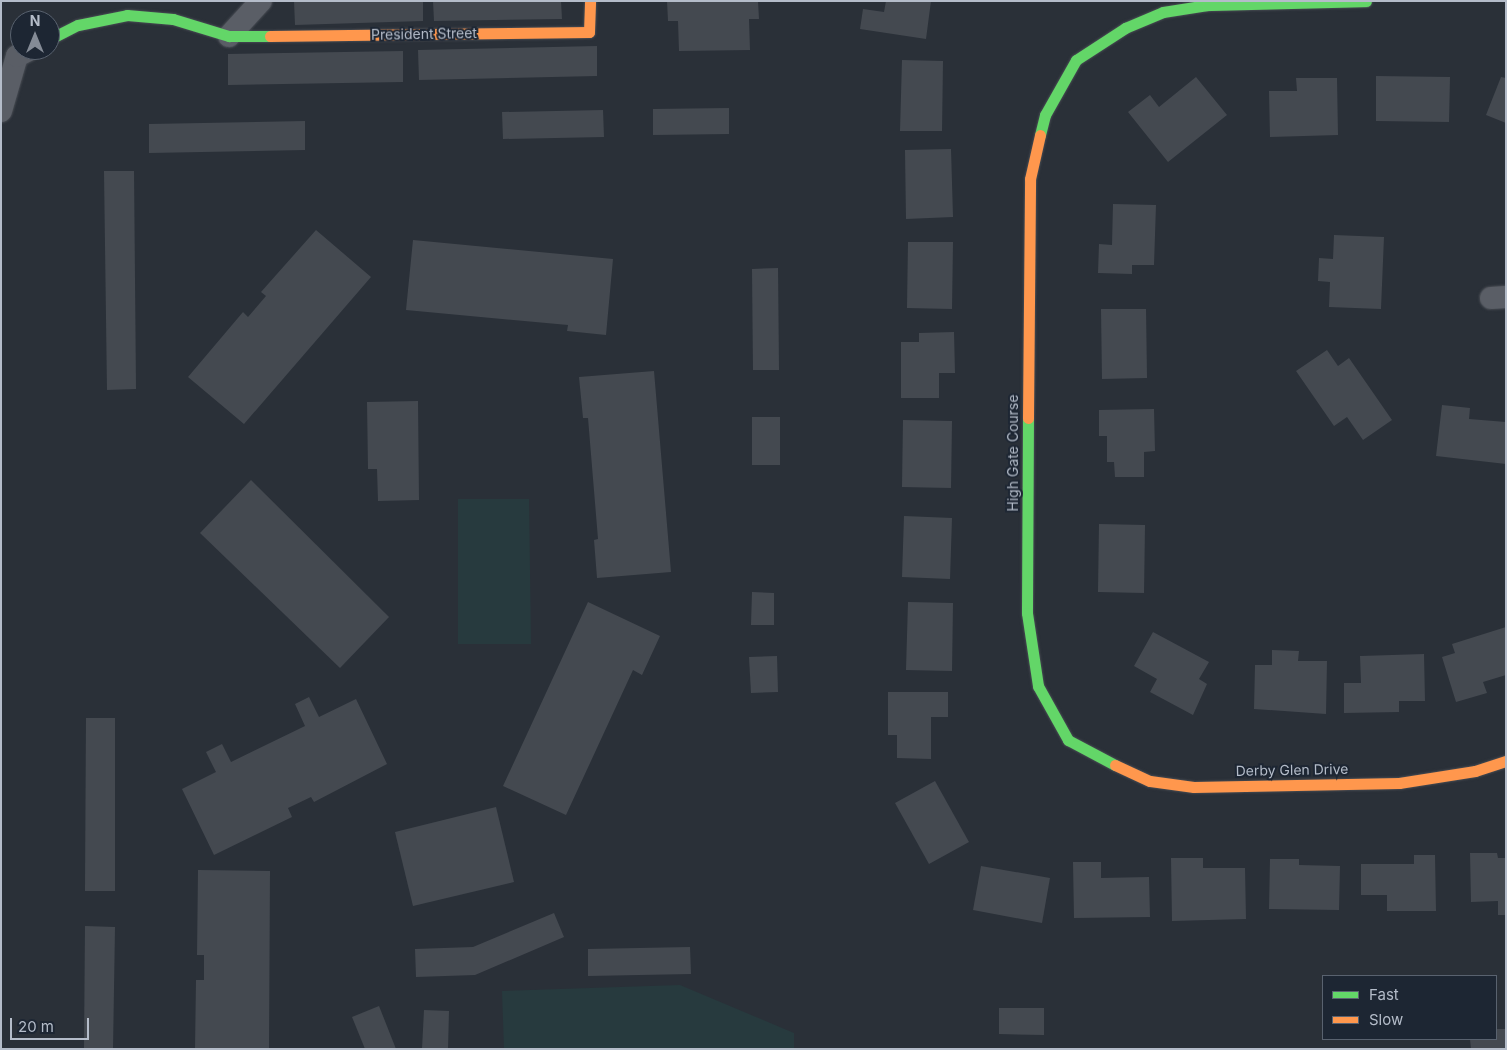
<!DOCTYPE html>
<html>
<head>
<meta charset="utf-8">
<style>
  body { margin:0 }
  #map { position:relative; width:1507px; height:1050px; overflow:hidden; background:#2a3038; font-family:Inter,sans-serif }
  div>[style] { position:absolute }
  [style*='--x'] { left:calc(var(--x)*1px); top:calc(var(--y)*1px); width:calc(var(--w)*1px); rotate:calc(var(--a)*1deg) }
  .green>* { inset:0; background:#273a3e }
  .building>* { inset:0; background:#444950 }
  .roads { filter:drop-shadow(0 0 1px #484c53) drop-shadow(0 0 1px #484c53) }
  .street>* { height:22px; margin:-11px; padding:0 11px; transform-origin:11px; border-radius:11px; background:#5a5e66 }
  .fast>* { height:11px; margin:-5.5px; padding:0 5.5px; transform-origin:5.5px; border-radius:5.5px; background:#63d668 }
  .slow>* { height:11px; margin:-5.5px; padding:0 5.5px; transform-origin:5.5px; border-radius:5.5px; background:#ff974d }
  span { translate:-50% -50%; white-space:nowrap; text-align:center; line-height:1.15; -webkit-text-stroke:4px #1d2633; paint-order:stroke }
  .street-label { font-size:14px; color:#b4bcc9 }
  .frame { position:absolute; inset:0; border:2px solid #b4bcc9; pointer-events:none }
  .legend { position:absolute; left:1322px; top:975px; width:175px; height:65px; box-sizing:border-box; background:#1d2633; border:1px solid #59626f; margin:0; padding:6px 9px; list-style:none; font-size:15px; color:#b4bcc9 }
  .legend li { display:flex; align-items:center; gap:10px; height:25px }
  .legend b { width:25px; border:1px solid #59626f }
  .north { position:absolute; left:10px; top:10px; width:50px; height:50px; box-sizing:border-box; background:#1d2633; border:1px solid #59626f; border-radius:50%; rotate:0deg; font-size:14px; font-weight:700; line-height:20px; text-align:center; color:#b4bcc9 }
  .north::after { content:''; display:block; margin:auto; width:18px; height:22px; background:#848b96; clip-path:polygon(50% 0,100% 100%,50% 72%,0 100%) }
  .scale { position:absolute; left:10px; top:1018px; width:79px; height:22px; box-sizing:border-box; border:2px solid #b4bcc9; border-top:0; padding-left:6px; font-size:15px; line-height:18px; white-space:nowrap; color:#b4bcc9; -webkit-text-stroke:4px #1d2633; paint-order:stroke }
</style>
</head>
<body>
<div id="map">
  <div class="green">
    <i style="clip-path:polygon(458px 499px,529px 499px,531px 644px,458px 644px)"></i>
    <i style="clip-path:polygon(680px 985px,794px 1033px,794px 1049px,504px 1049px,502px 991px)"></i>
  </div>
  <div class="building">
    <i style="clip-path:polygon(294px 1px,423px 1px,423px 21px,295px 25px)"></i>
    <i style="clip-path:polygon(433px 1px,561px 1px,562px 19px,434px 21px)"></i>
    <i style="clip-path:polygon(667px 1px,758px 1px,759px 19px,749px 19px,750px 50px,679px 51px,678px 21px,668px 21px)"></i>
    <i style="clip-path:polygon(886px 1px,931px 1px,926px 39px,860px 29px,863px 9px,884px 12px)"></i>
    <i style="clip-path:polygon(597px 46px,597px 76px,419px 80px,418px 50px)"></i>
    <i style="clip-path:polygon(403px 51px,403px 82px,228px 85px,228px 54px)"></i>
    <i style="clip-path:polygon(902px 60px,943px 61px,942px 131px,900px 131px)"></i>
    <i style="clip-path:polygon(1376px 76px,1450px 77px,1449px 122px,1376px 121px)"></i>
    <i style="clip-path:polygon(1196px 77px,1227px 115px,1168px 162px,1128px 112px,1150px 95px,1159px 107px)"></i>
    <i style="clip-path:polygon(1501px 77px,1506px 78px,1506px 123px,1486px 115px)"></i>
    <i style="clip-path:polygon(1296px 78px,1337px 78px,1338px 135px,1270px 137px,1269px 91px,1297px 91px)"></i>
    <i style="clip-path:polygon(729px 108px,729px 134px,653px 135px,653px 109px)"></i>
    <i style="clip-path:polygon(603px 110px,604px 137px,503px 139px,502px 112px)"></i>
    <i style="clip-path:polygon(305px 121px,305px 150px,149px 153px,149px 124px)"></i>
    <i style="clip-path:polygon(951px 149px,953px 217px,906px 219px,905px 150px)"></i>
    <i style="clip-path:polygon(104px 171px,134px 171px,136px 389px,107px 390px)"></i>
    <i style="clip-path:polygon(1113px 204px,1156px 205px,1154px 265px,1132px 265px,1132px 274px,1098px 273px,1099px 244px,1112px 245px)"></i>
    <i style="clip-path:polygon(316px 230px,371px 277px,244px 424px,188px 377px,243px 312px,248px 317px,266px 296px,261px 292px)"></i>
    <i style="clip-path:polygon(1334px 235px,1384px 237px,1381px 309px,1329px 307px,1330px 282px,1318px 281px,1319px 258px,1333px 259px)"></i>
    <i style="clip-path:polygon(413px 240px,613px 259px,606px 335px,567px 331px,568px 325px,406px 310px)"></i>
    <i style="clip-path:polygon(908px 242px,953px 242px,952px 309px,907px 308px)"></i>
    <i style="clip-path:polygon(778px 268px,779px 370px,753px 370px,752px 269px)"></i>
    <i style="clip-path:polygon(1101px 309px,1146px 309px,1147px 378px,1102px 379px)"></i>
    <i style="clip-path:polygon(954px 332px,955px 373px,939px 373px,939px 398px,901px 398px,901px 342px,919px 342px,919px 333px)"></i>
    <i style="clip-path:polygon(1327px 350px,1338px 366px,1349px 358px,1392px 420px,1363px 440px,1347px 417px,1334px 426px,1296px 371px)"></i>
    <i style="clip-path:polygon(654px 371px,671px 572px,597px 578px,594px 540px,598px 539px,588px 418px,583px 418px,579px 377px)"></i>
    <i style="clip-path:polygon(418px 401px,419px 500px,378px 501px,377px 469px,368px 469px,367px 402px)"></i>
    <i style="clip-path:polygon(1442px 405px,1470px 408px,1469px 419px,1506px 422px,1506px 464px,1436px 456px)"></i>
    <i style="clip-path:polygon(1154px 409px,1155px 451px,1144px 452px,1144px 477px,1115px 477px,1114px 462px,1107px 462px,1107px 436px,1099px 436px,1099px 410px)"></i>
    <i style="clip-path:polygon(752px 417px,780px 417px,780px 465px,752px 465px)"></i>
    <i style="clip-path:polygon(903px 420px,952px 421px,951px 488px,902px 487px)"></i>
    <i style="clip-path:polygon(251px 480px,389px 617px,340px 668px,200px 533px)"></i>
    <i style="clip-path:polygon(904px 516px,952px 518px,950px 579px,902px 577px)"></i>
    <i style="clip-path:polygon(1099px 524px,1145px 525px,1144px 593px,1098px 592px)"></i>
    <i style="clip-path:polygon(752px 592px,774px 593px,774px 625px,751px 625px)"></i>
    <i style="clip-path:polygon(588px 602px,660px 636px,642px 675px,633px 670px,566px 815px,503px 786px)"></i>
    <i style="clip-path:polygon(908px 602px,953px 603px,952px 671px,906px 670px)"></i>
    <i style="clip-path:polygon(1506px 627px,1506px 675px,1483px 682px,1487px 693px,1456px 702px,1442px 657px,1455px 653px,1452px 644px)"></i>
    <i style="clip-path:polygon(1153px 632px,1209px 662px,1199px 679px,1207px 684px,1193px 715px,1150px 692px,1157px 679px,1134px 666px)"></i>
    <i style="clip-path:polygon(1272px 650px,1299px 651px,1298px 661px,1327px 661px,1326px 714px,1254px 709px,1255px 665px,1272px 665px)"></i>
    <i style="clip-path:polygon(1424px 654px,1425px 701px,1399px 701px,1399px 712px,1344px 713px,1344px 683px,1361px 683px,1360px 656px)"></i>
    <i style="clip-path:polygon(777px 656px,778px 692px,751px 693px,749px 657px)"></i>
    <i style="clip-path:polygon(888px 692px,948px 692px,948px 717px,931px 717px,931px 759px,897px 758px,897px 735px,888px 735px)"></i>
    <i style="clip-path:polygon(309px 697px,319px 717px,356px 699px,387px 764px,314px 802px,311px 797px,288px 808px,292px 817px,214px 855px,182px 789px,216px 772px,206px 752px,222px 744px,231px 762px,305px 726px,295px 704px)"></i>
    <i style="clip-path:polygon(86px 718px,115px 718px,115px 891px,85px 891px)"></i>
    <i style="clip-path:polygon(935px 781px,969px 842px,929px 864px,895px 803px)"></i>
    <i style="clip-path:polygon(496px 807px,514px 882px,413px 906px,395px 832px)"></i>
    <i style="clip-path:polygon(1470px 853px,1497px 853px,1498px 858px,1506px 858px,1506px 915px,1498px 915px,1498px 901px,1471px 902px)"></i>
    <i style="clip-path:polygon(1414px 855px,1435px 855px,1436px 911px,1387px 911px,1387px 895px,1361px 895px,1361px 864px,1414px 864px)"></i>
    <i style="clip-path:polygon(1171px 858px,1203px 858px,1203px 868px,1245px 868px,1246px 919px,1172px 921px)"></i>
    <i style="clip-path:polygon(1270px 859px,1299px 859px,1299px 865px,1340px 866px,1339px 910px,1269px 909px)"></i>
    <i style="clip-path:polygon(1073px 862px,1101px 862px,1101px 878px,1149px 877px,1150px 917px,1074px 918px)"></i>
    <i style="clip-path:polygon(981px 866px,1050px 878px,1042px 923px,973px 910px)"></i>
    <i style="clip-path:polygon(198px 870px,270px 871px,269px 1049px,195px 1049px,196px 980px,204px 980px,204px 955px,197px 955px)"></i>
    <i style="clip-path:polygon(554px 913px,564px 937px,475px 975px,416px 977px,415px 949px,473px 947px)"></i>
    <i style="clip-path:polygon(85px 926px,115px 927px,113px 1049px,84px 1049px)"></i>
    <i style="clip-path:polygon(690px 947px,691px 974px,588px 976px,588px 949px)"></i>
    <i style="clip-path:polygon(379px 1006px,396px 1049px,365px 1049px,352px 1017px)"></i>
    <i style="clip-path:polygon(999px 1008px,1044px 1008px,1044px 1035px,999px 1034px)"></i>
    <i style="clip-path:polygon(424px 1010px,449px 1011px,448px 1049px,422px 1049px)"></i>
    <i style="clip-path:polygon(1496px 1029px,1506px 1029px,1506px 1049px,1471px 1049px,1470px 1039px,1496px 1039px)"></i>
  </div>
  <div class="roads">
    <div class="street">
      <i style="--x:229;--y:36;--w:47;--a:-47.6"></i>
      <i style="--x:1;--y:111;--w:57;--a:-73.8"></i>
      <i style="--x:17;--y:56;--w:13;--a:-27"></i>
      <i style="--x:1491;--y:298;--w:15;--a:-4"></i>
    </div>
    <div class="fast">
      <i style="--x:50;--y:39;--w:31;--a:-27"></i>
      <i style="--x:78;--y:25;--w:50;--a:-11.5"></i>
      <i style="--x:127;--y:15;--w:46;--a:5"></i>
      <i style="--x:173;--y:19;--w:59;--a:16.9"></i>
      <i style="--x:229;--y:36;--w:41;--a:0"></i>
      <i style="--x:1040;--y:135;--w:21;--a:-76"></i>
      <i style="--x:1045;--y:115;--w:63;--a:-60.6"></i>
      <i style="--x:1076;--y:60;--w:59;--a:-33.1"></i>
      <i style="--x:1125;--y:28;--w:41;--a:-22.8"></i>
      <i style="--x:1163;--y:12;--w:45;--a:-9"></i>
      <i style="--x:1207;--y:5;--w:159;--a:-1.4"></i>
      <i style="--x:1028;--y:418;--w:195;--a:90.3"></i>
      <i style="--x:1027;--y:613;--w:74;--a:81.4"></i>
      <i style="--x:1038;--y:686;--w:62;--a:60.9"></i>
      <i style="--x:1068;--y:740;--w:53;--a:28"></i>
    </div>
    <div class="slow">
      <i style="--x:270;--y:36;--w:319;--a:-0.7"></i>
      <i style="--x:589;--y:32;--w:31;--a:-88"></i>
      <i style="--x:1028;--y:418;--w:239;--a:-89.5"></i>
      <i style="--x:1030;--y:179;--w:45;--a:-77.2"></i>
      <i style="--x:1115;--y:765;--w:38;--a:25"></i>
      <i style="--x:1150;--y:781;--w:44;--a:7.8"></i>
      <i style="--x:1194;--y:787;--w:205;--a:-1.1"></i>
      <i style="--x:1399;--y:783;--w:77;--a:-9"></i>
      <i style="--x:1475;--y:771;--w:33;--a:-18"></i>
    </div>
  </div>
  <div class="street-label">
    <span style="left:424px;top:34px;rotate:-1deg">President Street</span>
    <span style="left:1013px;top:453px;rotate:-90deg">High Gate Course</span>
    <span style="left:1292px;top:770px;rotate:-1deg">Derby Glen Drive</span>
  </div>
  <div class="frame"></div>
  <ul class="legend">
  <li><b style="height:6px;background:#63d668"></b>Fast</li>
  <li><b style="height:6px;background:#ff974d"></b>Slow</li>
  </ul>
  <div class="north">N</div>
  <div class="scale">20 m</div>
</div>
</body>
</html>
